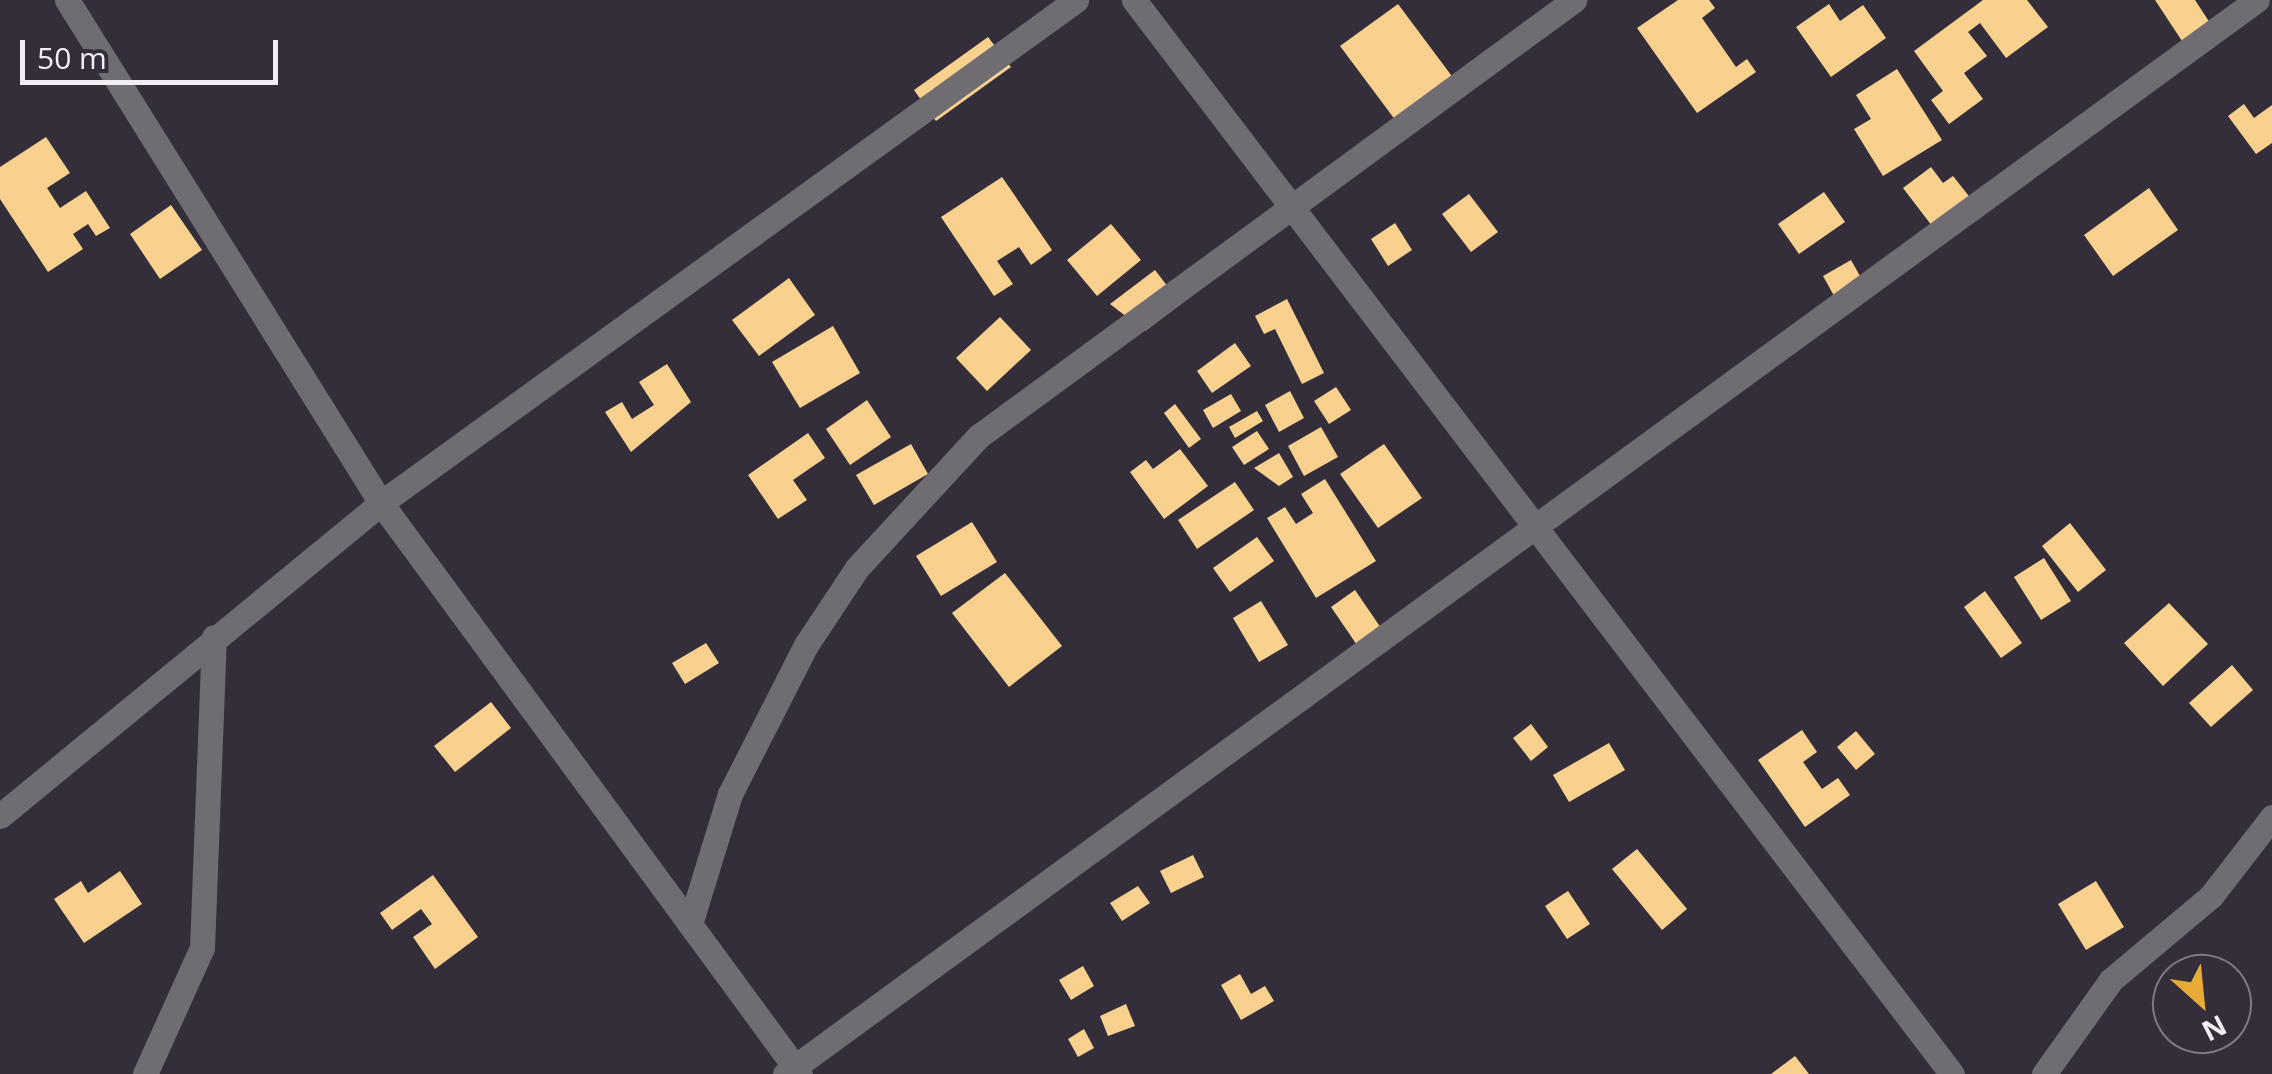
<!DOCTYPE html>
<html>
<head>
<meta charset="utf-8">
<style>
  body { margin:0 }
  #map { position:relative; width:2272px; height:1074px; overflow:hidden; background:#342e3a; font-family:"Open Sans",sans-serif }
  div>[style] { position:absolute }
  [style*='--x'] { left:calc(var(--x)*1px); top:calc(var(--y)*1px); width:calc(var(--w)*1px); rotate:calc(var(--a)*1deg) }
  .building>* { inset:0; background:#f9d18f }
  .street>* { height:25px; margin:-12.5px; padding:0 12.5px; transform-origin:12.5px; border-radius:12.5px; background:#6f6c72 }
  span { translate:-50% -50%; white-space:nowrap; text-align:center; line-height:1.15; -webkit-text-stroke:10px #342e3a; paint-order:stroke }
  .north { position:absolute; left:2152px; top:954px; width:100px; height:100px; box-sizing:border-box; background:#342e3a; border:2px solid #807a85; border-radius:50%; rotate:153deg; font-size:28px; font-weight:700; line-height:40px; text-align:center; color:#f2edf5 }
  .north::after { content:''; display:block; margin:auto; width:35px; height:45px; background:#e8ab37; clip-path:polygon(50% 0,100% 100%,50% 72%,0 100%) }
  .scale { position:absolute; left:20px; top:40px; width:258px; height:45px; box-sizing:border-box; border:5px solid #f2edf5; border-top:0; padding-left:12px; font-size:30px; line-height:35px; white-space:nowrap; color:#f2edf5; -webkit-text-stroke:8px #342e3a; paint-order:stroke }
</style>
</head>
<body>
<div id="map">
  <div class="building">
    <i style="clip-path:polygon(1678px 0,1709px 0,1715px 8px,1702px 18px,1736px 67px,1747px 59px,1756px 72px,1697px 113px,1637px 28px)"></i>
    <i style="clip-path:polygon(1983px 0,2027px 0,2048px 27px,2006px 58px,1980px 23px,1968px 32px,1987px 56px,1964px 73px,1983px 99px,1949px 124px,1931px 100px,1943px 91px,1914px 51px)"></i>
    <i style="clip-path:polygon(2155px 0,2195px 0,2210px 23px,2182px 41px)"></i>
    <i style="clip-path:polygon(1398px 4px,1454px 79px,1396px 121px,1340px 46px)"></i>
    <i style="clip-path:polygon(1829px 4px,1840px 21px,1863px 5px,1886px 38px,1831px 77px,1796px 27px)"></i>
    <i style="clip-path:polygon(988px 37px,1011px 67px,936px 121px,914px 90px)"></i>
    <i style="clip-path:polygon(1897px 69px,1942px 140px,1883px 176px,1854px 129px,1871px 119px,1856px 95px)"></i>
    <i style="clip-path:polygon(2244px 104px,2254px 118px,2272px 105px,2272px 143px,2256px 154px,2228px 116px)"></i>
    <i style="clip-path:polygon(46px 137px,70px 173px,47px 188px,60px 208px,86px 191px,110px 228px,96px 236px,88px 224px,73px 234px,83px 249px,48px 272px,0 199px,0 167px)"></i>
    <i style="clip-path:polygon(1931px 167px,1943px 183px,1953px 176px,1980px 210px,1942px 239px,1903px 188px)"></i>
    <i style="clip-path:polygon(1002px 177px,1052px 250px,1031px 265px,1019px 247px,997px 261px,1013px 284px,994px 296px,941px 217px)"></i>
    <i style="clip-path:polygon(2149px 188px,2178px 230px,2113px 276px,2084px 235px)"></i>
    <i style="clip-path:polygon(1824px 192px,1845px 222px,1799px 254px,1778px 224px)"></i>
    <i style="clip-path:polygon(1469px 194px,1498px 232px,1471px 252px,1442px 214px)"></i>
    <i style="clip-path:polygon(171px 205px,202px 250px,160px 279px,130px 234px)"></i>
    <i style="clip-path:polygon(1395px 223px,1412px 250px,1388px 266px,1371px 239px)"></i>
    <i style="clip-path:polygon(1111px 224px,1141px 260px,1097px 296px,1067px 260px)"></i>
    <i style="clip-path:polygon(1851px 260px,1865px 285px,1837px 301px,1823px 276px)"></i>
    <i style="clip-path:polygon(1155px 270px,1181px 304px,1145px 331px,1110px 304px)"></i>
    <i style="clip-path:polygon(789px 278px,815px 315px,759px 356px,732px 320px)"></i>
    <i style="clip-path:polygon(1287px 299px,1324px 373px,1302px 384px,1275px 329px,1264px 334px,1255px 316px)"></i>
    <i style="clip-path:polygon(1000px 317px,1031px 350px,987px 391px,956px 358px)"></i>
    <i style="clip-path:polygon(833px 326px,860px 373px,800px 408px,772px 362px)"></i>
    <i style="clip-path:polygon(1235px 343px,1251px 366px,1212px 393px,1197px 371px)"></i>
    <i style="clip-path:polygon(667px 364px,691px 402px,631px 452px,605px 412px,622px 402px,632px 419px,654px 405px,639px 382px)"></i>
    <i style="clip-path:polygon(1336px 387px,1351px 410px,1329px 424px,1314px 401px)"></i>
    <i style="clip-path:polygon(1290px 391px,1304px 418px,1279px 432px,1265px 405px)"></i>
    <i style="clip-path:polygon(1231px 394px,1241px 411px,1213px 428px,1203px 410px)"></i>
    <i style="clip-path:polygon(867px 400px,891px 437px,850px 465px,826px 429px)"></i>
    <i style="clip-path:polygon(1175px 404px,1201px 439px,1189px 448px,1164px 413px)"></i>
    <i style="clip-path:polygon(1257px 411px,1263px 421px,1235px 438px,1229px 427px)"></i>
    <i style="clip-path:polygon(1321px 427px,1338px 457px,1304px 476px,1288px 446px)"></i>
    <i style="clip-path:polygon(1257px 431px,1269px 449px,1244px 465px,1232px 447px)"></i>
    <i style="clip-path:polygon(808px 433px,825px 458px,793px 480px,807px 500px,778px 519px,748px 475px)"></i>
    <i style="clip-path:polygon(911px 444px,928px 474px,874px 505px,856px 475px)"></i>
    <i style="clip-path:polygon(1384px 444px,1422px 498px,1378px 528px,1340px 474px)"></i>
    <i style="clip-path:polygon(1180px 449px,1208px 486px,1164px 519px,1130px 472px,1146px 460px,1153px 469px)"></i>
    <i style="clip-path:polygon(1279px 453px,1293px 477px,1279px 486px,1254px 468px)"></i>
    <i style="clip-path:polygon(1325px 479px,1376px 561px,1316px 598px,1267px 518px,1285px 507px,1296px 524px,1313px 513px,1301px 494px)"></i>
    <i style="clip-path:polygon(1235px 482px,1254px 510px,1197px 549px,1178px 520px)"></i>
    <i style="clip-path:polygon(972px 522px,997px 562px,941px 596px,916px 556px)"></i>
    <i style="clip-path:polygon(2070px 523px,2106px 570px,2078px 592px,2042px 546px)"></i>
    <i style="clip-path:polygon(1257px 537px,1274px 561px,1230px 592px,1213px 568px)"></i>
    <i style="clip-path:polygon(2044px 558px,2071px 601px,2041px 620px,2014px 577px)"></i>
    <i style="clip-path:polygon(1005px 573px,1062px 646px,1009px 687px,952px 613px)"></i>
    <i style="clip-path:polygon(1355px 590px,1381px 628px,1357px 645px,1331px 607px)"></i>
    <i style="clip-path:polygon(1985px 591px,2022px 643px,2001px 658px,1964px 607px)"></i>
    <i style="clip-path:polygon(1261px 601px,1288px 645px,1259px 662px,1233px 618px)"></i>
    <i style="clip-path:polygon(2169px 603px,2208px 644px,2163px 686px,2124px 643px)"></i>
    <i style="clip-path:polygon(706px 643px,719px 663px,685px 684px,672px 663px)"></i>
    <i style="clip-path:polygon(2232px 665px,2253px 690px,2211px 727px,2189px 703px)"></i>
    <i style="clip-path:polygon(491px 702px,511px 728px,455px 772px,434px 746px)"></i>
    <i style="clip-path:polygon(1531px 724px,1548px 747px,1531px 761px,1513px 738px)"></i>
    <i style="clip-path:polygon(1802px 730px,1817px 752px,1803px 762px,1822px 789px,1838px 778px,1850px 795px,1805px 827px,1758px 760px)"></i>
    <i style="clip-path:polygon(1856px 731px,1875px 754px,1856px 770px,1837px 747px)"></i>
    <i style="clip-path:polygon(1609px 743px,1625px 770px,1569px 802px,1553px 775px)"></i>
    <i style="clip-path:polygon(1637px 849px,1687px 909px,1662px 930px,1612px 869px)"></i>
    <i style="clip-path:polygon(1193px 855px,1204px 877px,1171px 893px,1160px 871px)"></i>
    <i style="clip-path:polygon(120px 871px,142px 904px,84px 943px,54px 899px,81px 881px,88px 893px)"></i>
    <i style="clip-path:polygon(433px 875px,478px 937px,435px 969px,413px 937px,432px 924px,421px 909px,392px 930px,380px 913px)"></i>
    <i style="clip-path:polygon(2096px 881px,2124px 927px,2086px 950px,2058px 904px)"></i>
    <i style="clip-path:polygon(1138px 886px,1150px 903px,1122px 921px,1110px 903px)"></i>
    <i style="clip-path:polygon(1568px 891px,1590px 924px,1567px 939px,1545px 906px)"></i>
    <i style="clip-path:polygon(1083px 966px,1094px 986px,1071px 1000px,1059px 980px)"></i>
    <i style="clip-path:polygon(1240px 974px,1251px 994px,1265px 986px,1274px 1001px,1241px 1020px,1221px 985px)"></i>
    <i style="clip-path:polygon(1126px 1004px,1135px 1026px,1108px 1036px,1100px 1016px)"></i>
    <i style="clip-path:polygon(1084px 1029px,1094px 1048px,1078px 1057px,1068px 1039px)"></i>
    <i style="clip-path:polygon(1795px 1056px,1809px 1074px,1771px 1074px)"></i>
  </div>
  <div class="street">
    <i style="--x:67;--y:0;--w:593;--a:58.03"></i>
    <i style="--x:381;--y:503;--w:708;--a:53.73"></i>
    <i style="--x:1134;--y:0;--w:1350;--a:52.71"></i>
    <i style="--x:0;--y:816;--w:493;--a:-39.4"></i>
    <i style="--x:381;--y:503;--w:858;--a:-35.89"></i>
    <i style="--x:690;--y:924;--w:136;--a:-72.9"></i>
    <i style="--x:730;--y:794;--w:167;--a:-63"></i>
    <i style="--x:806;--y:645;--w:92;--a:-56.5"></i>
    <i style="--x:857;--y:568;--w:180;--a:-47.3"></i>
    <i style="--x:979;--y:436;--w:738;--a:-36.23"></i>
    <i style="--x:145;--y:1074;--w:138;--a:-65.7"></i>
    <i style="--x:202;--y:948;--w:311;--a:-87.8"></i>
    <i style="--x:785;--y:1074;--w:1822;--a:-36.12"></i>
    <i style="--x:2044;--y:1074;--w:115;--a:-54.5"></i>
    <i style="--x:2111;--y:980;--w:131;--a:-40"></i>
    <i style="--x:2211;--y:896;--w:100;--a:-52.3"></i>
  </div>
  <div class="north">N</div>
  <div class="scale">50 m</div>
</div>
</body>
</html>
